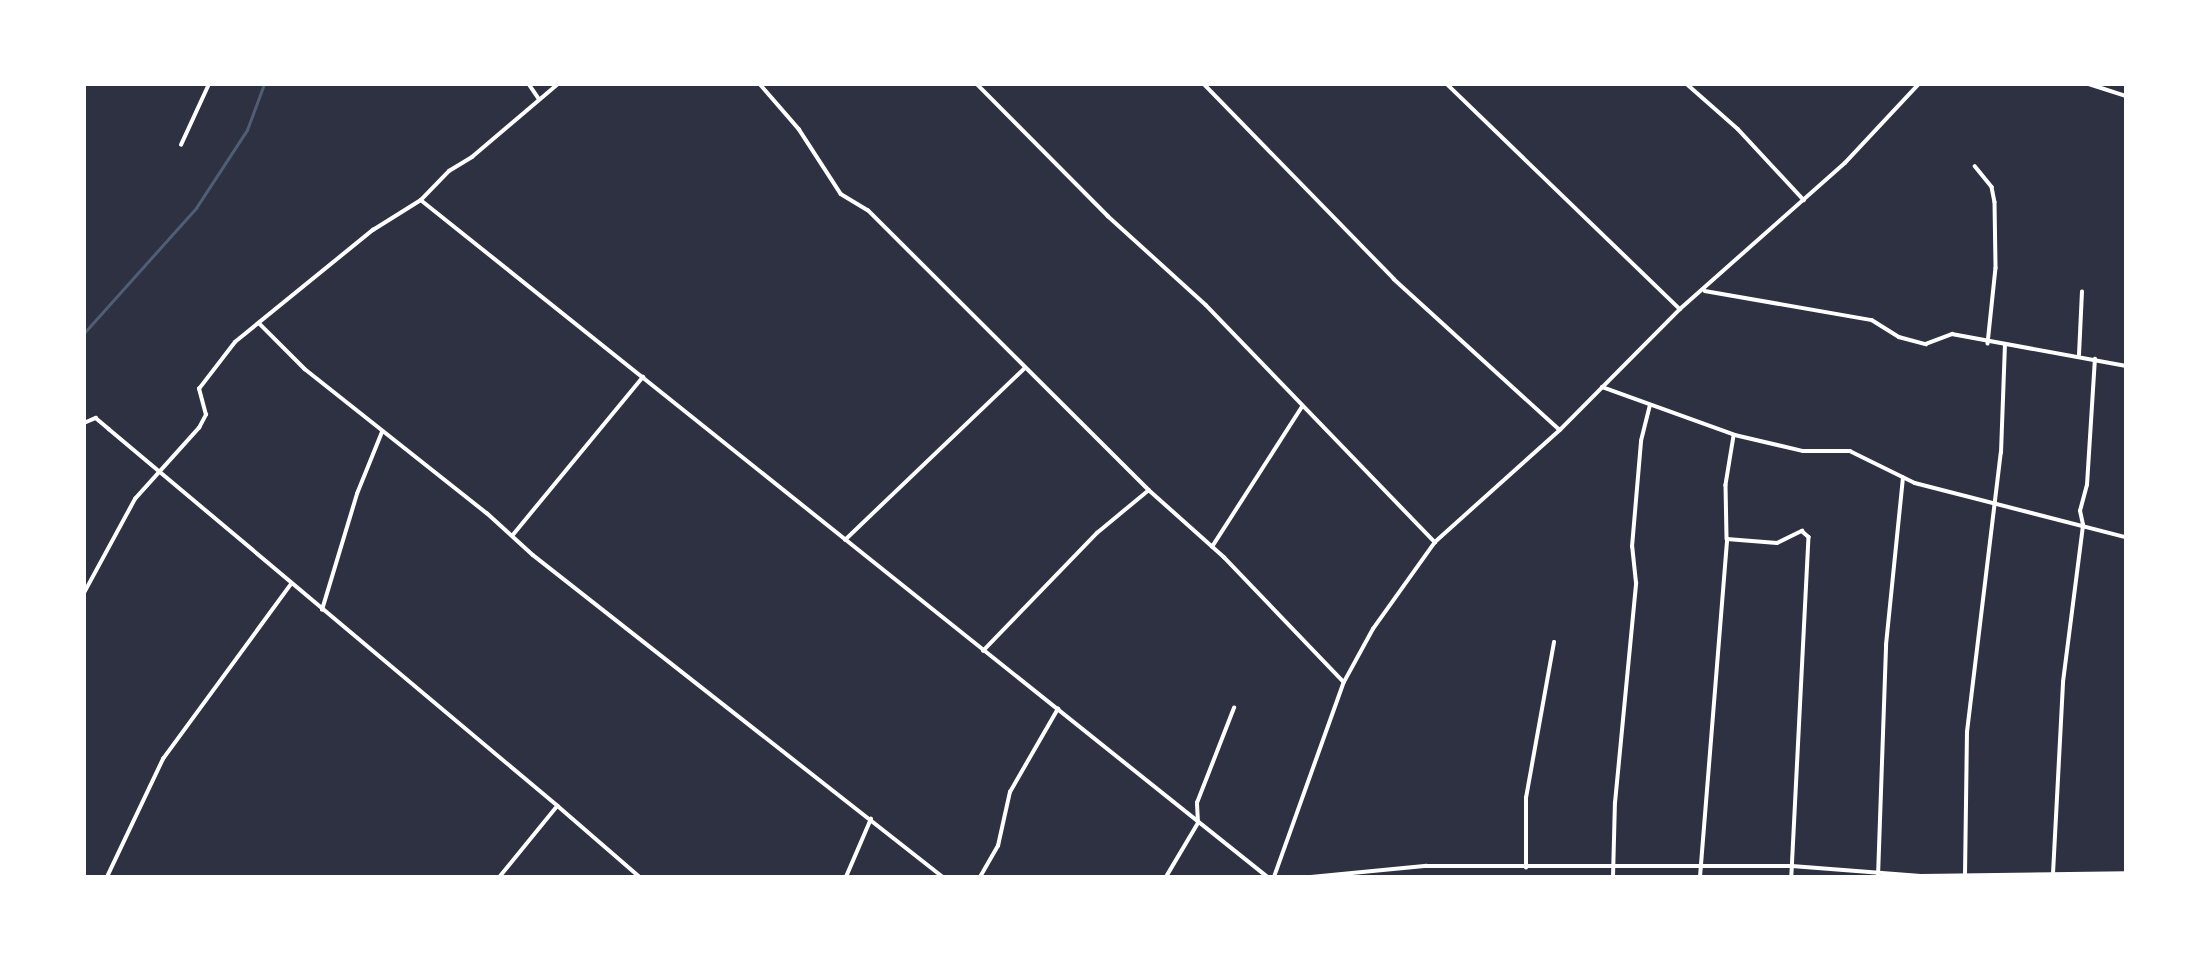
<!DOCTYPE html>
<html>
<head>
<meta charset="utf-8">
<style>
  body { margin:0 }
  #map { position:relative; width:2210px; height:961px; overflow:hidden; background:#2d3142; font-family:"Sofia Sans Condensed",sans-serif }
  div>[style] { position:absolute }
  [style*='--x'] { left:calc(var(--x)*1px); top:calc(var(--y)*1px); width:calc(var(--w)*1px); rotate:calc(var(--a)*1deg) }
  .stream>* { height:2.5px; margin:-1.25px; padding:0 1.25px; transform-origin:1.25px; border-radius:1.25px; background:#4f5d75 }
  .minor>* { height:3.5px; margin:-1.75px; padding:0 1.75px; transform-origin:1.75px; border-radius:1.75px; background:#fff }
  span { translate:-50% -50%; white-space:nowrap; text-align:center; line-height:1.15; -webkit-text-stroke:6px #fff; paint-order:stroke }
  .frame { position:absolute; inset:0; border:86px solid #fff; pointer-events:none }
</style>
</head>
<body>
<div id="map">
  <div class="stream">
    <i style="--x:84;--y:333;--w:168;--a:-48.1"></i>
    <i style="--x:196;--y:208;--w:93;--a:-56.8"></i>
    <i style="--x:247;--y:130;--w:49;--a:-69.7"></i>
  </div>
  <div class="minor">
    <i style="--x:529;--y:84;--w:18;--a:56"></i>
    <i style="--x:760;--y:84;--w:60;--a:49.1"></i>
    <i style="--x:799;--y:129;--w:77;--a:57.1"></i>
    <i style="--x:841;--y:194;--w:31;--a:31"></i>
    <i style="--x:868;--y:210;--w:397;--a:44.9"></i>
    <i style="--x:1149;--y:490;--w:101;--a:41.8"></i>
    <i style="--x:1224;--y:557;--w:173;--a:46.2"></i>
    <i style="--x:977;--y:84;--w:186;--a:45.2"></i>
    <i style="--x:1108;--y:216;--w:132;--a:42.2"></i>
    <i style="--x:1206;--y:305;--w:330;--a:46"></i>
    <i style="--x:1204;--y:84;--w:272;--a:45.7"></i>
    <i style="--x:1394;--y:279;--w:224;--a:42.3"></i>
    <i style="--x:1447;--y:84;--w:324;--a:44"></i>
    <i style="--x:1687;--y:84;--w:68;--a:41.4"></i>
    <i style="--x:1738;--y:129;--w:97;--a:47.1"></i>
    <i style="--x:2089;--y:84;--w:39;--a:18"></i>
    <i style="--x:181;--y:145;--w:67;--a:-65.3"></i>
    <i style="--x:1975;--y:166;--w:27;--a:51"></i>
    <i style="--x:1992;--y:187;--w:15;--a:79"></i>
    <i style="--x:1995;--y:202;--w:66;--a:89.1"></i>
    <i style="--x:1996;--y:268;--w:76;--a:96"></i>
    <i style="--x:421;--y:200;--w:1084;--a:38.64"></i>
    <i style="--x:1705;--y:291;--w:169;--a:9.9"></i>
    <i style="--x:1872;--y:320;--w:32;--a:32"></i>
    <i style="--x:1899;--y:337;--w:28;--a:15"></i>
    <i style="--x:1926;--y:344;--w:28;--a:-21"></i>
    <i style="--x:1952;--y:334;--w:177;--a:10.4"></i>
    <i style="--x:259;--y:323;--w:65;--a:45"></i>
    <i style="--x:305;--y:369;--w:232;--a:38.4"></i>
    <i style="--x:487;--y:513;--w:62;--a:42.4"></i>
    <i style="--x:533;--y:555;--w:521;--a:38.14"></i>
    <i style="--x:2079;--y:355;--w:63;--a:-87.3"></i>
    <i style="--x:1602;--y:387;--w:141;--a:19.8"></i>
    <i style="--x:1735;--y:435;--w:70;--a:13.2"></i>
    <i style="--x:1803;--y:451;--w:47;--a:0"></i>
    <i style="--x:1850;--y:451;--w:72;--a:26.2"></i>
    <i style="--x:1915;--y:483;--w:218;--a:14.4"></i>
    <i style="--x:84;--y:423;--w:13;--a:-23"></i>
    <i style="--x:96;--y:418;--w:17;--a:40"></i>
    <i style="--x:109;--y:429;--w:586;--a:40.02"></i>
    <i style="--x:558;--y:806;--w:92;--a:129.2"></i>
    <i style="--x:1734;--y:436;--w:50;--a:99.3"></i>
    <i style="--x:1726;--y:485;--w:54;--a:88.9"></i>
    <i style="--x:1727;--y:539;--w:50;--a:4.6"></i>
    <i style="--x:1777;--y:543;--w:28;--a:-26"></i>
    <i style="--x:1802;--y:531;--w:9;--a:41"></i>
    <i style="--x:1809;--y:537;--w:340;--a:92.9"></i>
    <i style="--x:512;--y:536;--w:206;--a:-50.5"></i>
    <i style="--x:845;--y:540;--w:248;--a:-43.7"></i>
    <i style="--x:1212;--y:547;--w:166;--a:-57.3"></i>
    <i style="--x:84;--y:593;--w:107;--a:-61.5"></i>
    <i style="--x:135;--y:499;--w:96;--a:-48"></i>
    <i style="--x:199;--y:428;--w:15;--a:-62"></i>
    <i style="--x:206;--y:415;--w:27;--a:-105"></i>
    <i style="--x:199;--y:389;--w:59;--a:-52.5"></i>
    <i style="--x:235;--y:342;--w:178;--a:-39.1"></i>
    <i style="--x:373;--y:230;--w:57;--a:-32"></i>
    <i style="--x:421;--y:200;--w:40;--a:-46"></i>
    <i style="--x:449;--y:171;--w:27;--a:-31"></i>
    <i style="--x:472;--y:157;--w:113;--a:-40.3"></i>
    <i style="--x:322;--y:610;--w:121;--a:-73.2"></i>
    <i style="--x:357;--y:494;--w:67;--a:-68"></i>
    <i style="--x:983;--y:651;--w:164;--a:-46"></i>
    <i style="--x:1097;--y:533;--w:67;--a:-39.6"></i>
    <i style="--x:558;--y:806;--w:108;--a:40.9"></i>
    <i style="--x:1526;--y:868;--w:70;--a:-90"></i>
    <i style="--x:1526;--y:798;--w:158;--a:-79.8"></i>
    <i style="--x:2053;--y:874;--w:192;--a:-87"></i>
    <i style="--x:2063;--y:682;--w:158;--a:-82.7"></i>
    <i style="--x:2083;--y:525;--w:14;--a:-102"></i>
    <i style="--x:2080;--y:511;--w:27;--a:-75"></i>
    <i style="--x:2087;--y:485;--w:126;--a:-86.4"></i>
    <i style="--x:1965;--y:875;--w:143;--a:-89.2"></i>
    <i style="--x:1967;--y:732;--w:281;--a:-83.1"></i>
    <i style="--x:2001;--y:453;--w:108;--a:-87.9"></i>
    <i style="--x:107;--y:877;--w:131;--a:-64.6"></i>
    <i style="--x:163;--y:759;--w:217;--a:-53.8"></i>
    <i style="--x:846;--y:877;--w:63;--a:-66.7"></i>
    <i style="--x:980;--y:877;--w:36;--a:-60"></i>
    <i style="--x:998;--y:846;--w:55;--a:-77.5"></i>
    <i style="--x:1010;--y:792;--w:96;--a:-60"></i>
    <i style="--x:1166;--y:877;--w:63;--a:-59.3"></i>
    <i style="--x:1198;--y:823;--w:20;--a:-93"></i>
    <i style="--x:1197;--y:803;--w:102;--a:-68.7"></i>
    <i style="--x:1274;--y:877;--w:207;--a:-70.3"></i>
    <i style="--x:1344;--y:682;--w:60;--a:-61.3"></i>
    <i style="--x:1373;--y:629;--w:107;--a:-54.5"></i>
    <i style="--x:1435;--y:542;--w:168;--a:-41.9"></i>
    <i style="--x:1560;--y:430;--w:170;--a:-45.2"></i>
    <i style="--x:1680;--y:309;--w:220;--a:-41.5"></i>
    <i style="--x:1845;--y:163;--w:108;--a:-46.9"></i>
    <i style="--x:1311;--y:877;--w:116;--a:-5.5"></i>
    <i style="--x:1426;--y:866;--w:366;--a:0"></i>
    <i style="--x:1792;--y:866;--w:129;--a:4.4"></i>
    <i style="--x:1921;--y:876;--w:205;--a:-0.8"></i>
    <i style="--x:1613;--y:877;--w:74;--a:-88.5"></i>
    <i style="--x:1615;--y:803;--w:221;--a:-84.5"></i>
    <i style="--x:1636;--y:583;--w:36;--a:-96"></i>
    <i style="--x:1632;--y:547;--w:106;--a:-85.1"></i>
    <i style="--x:1641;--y:441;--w:36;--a:-76"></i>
    <i style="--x:1700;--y:877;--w:339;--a:-85.4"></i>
    <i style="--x:1878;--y:877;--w:232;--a:-88"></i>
    <i style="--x:1886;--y:645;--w:168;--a:-84.2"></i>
  </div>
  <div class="frame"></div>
</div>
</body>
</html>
